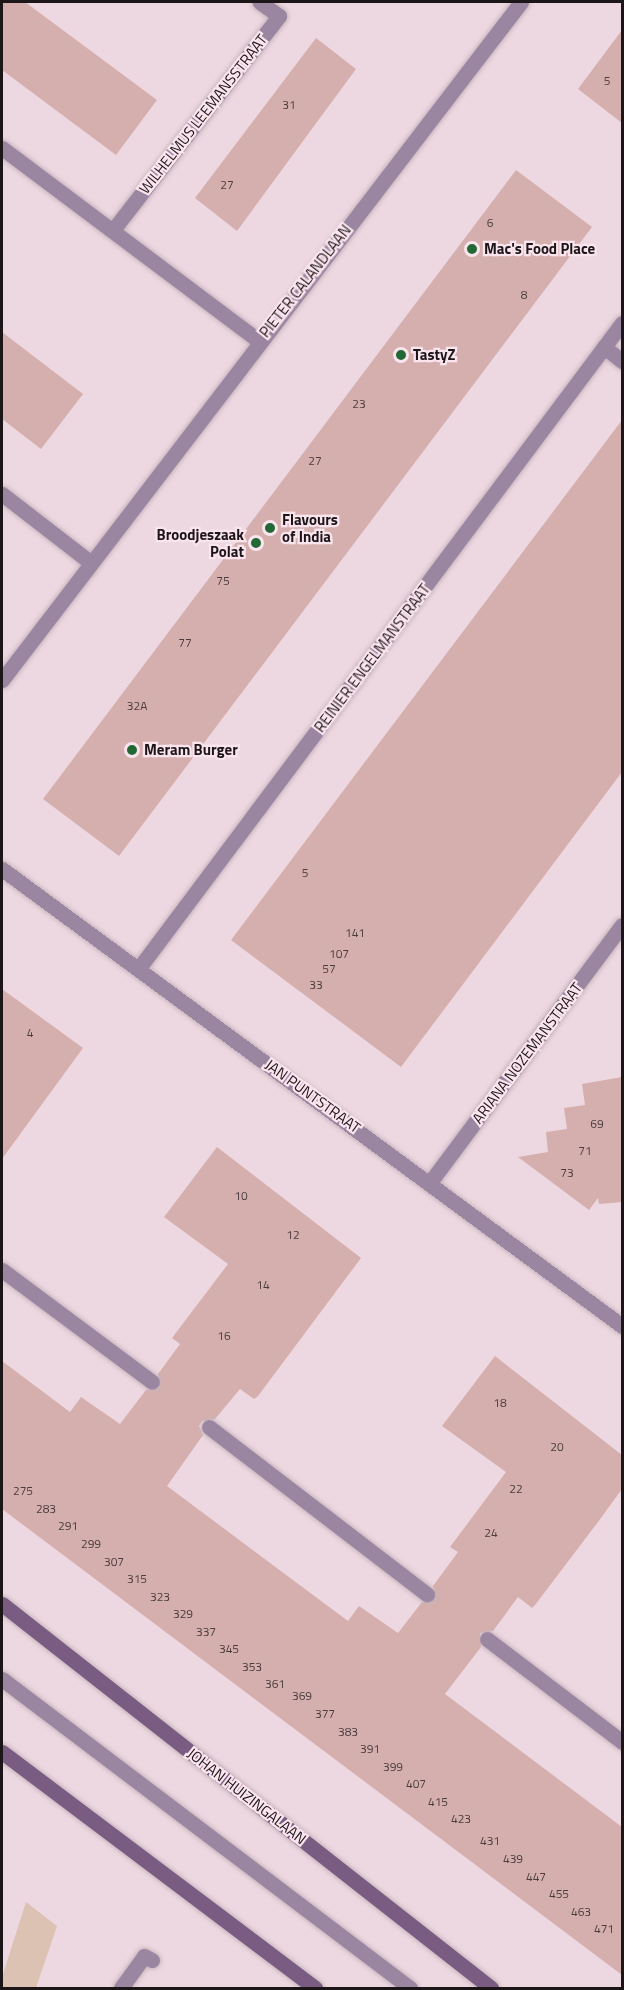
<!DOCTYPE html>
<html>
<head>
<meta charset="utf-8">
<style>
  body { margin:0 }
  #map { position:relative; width:624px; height:1990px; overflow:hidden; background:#edd8e1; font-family:"Titillium Web",sans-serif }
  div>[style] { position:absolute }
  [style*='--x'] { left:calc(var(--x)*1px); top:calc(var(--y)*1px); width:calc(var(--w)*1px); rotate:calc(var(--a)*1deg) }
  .green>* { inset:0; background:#dbc2b3 }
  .building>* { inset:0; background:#d5afad }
  .roads { filter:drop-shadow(0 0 2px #c8b5bd) drop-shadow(0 0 2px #c8b5bd) }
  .service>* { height:15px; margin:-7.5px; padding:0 7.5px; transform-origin:7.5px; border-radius:7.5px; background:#9b86a1 }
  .pedestrian>* { height:15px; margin:-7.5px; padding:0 7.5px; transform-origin:7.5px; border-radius:7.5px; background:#9b86a1 }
  .minor>* { height:15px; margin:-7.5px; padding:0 7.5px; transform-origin:7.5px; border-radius:7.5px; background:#9b86a1 }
  .tertiary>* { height:15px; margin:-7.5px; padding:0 7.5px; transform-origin:7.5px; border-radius:7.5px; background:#9b86a1 }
  .secondary>* { height:15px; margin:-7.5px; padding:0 7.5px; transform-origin:7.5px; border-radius:7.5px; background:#7a5b82 }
  .dots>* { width:16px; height:16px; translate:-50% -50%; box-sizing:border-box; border:3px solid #fae5ee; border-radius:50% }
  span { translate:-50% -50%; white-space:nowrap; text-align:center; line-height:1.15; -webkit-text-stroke:4.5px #fae5ee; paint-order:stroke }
  .number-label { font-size:12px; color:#4b3c3e }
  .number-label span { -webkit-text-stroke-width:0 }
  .street-label { font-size:15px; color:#1d1619 }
  .poi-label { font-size:15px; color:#1d1619; font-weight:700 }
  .left { translate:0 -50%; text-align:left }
  .right { translate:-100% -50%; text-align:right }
  .frame { position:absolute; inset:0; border:3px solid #1d1619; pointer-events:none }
</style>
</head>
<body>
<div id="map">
  <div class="green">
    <i style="clip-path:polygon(26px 1902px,57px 1926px,36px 1988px,2px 1988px,2px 1977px)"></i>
  </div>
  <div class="building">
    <i style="clip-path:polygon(2px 2px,25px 2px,157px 100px,116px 155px,2px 70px)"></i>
    <i style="clip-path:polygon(622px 30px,622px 123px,578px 89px)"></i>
    <i style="clip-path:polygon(316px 38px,356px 69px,237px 231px,195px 198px)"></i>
    <i style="clip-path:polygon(516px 170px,592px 227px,119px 856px,43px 799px)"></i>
    <i style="clip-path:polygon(2px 332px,83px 394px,41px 449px,2px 419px)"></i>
    <i style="clip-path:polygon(622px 420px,622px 772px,401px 1067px,231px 940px)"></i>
    <i style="clip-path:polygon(2px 989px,83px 1048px,2px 1159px)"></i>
    <i style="clip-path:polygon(622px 1077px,622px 1202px,599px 1204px,598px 1198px,589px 1210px,518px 1157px,548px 1152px,546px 1132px,567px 1129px,564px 1108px,585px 1105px,582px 1084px)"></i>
    <i style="clip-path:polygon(217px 1147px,361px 1258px,258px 1396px,254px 1399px,240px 1389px,215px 1419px,202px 1421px,199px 1426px,203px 1435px,167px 1486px,348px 1621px,359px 1606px,398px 1633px,422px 1602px,435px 1599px,433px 1586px,458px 1552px,450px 1547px,506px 1472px,442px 1426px,495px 1356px,622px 1455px,622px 1489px,598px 1522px,535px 1605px,532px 1608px,518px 1597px,493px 1631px,480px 1633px,481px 1647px,445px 1694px,622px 1827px,622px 1975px,2px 1509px,2px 1361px,70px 1412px,81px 1397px,120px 1424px,146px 1390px,159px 1388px,158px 1374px,180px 1344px,172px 1338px,228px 1264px,164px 1217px)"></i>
  </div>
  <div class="roads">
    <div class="service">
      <i style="--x:2;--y:1270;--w:187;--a:36.7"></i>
      <i style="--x:209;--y:1427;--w:275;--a:37.5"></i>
      <i style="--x:487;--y:1639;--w:170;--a:37.3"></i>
      <i style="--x:2;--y:1679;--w:512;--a:37.14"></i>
    </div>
    <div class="pedestrian">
      <i style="--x:604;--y:347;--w:23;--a:38"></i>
      <i style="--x:121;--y:1988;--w:39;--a:-54"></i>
      <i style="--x:144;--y:1956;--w:9;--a:27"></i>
    </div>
    <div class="minor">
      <i style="--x:2;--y:148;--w:321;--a:36.9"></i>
      <i style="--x:113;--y:230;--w:271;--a:-52.2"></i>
      <i style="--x:279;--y:16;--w:24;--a:-144"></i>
      <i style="--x:2;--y:494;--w:111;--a:37.7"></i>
      <i style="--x:2;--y:869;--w:770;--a:36.39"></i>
      <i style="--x:139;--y:968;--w:806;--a:-53.17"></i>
      <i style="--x:431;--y:1181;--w:319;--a:-53.3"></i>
    </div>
    <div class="tertiary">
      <i style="--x:2;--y:680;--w:854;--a:-52.57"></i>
    </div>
    <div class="secondary">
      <i style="--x:2;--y:1604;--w:622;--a:38.14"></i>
      <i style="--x:2;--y:1752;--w:392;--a:37"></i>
    </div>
  </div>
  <div class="dots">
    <i style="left:472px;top:249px;background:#226834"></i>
    <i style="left:401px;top:355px;background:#226834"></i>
    <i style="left:270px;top:528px;background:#226834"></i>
    <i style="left:256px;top:543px;background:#226834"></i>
    <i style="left:132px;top:750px;background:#226834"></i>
  </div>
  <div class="number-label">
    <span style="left:607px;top:81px">5</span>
    <span style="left:289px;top:105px">31</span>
    <span style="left:227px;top:185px">27</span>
    <span style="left:490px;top:223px">6</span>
    <span style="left:524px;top:295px">8</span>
    <span style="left:359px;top:404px">23</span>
    <span style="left:315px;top:461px">27</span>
    <span style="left:223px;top:581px">75</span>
    <span style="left:185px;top:643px">77</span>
    <span style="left:137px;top:706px">32A</span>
    <span style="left:305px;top:873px">5</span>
    <span style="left:355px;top:933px">141</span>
    <span style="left:339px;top:954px">107</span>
    <span style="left:329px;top:969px">57</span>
    <span style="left:316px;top:985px">33</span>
    <span style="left:30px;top:1033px">4</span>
    <span style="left:597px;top:1124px">69</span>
    <span style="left:585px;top:1151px">71</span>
    <span style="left:567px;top:1173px">73</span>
    <span style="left:241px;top:1196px">10</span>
    <span style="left:293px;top:1235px">12</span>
    <span style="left:263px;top:1285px">14</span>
    <span style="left:224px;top:1336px">16</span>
    <span style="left:500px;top:1403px">18</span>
    <span style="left:557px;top:1447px">20</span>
    <span style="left:516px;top:1489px">22</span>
    <span style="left:23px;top:1491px">275</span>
    <span style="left:46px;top:1509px">283</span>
    <span style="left:68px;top:1526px">291</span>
    <span style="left:491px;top:1533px">24</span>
    <span style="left:91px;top:1544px">299</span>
    <span style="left:114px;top:1562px">307</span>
    <span style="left:137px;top:1579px">315</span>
    <span style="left:160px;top:1597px">323</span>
    <span style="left:183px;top:1614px">329</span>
    <span style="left:206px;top:1632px">337</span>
    <span style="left:229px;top:1649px">345</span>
    <span style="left:252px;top:1667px">353</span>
    <span style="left:275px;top:1684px">361</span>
    <span style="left:302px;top:1696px">369</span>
    <span style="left:325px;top:1714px">377</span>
    <span style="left:348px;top:1732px">383</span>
    <span style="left:370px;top:1749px">391</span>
    <span style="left:393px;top:1767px">399</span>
    <span style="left:416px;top:1784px">407</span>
    <span style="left:438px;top:1802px">415</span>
    <span style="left:461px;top:1819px">423</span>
    <span style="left:490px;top:1841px">431</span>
    <span style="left:513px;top:1859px">439</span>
    <span style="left:536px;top:1877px">447</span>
    <span style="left:559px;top:1894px">455</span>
    <span style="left:581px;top:1912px">463</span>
    <span style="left:604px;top:1929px">471</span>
  </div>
  <div class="street-label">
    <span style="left:203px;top:114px;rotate:-52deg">WILHELMUS LEEMANSSTRAAT</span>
    <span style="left:305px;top:281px;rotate:-52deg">PIETER CALANDLAAN</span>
    <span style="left:372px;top:658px;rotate:-53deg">REINIER ENGELMANSTRAAT</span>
    <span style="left:527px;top:1053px;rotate:-53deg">ARIANA NOZEMANSTRAAT</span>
    <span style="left:313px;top:1096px;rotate:36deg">JAN PUNTSTRAAT</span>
    <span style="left:247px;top:1796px;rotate:38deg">JOHAN HUIZINGALAAN</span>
  </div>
  <div class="poi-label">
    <span class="left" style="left:484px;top:249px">Mac's Food Place</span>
    <span class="left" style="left:413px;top:355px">TastyZ</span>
    <span class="left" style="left:282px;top:528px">Flavours<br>of India</span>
    <span class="right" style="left:244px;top:543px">Broodjeszaak<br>Polat</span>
    <span class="left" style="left:144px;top:750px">Meram Burger</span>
  </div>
  <div class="frame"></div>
</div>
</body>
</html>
